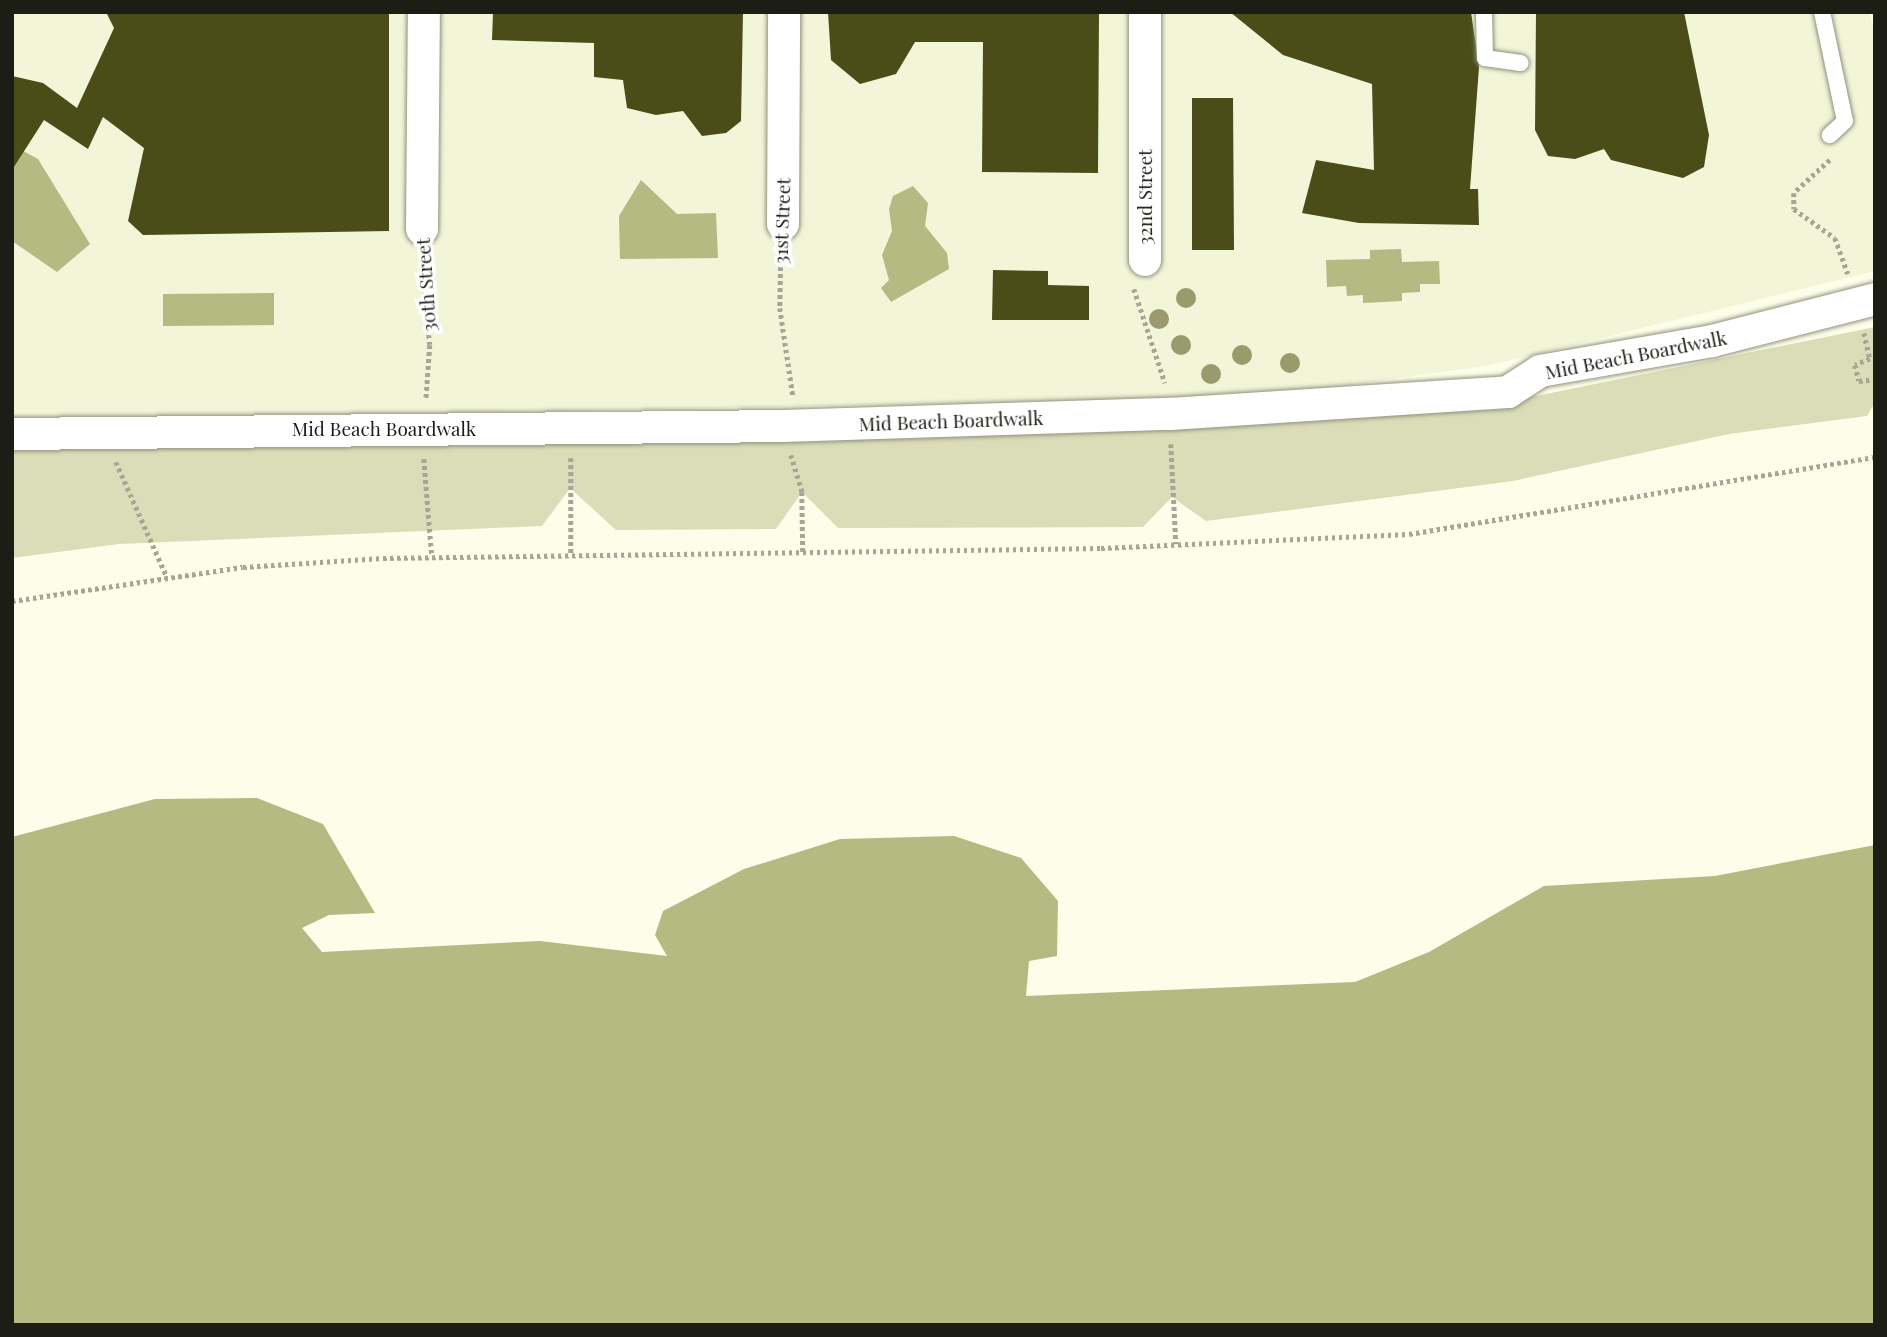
<!DOCTYPE html>
<html>
<head>
<meta charset="utf-8">
<style>
  body { margin:0 }
  #map { position:relative; width:1887px; height:1337px; overflow:hidden; background:#fcfee9; font-family:"Playfair Display",serif }
  div>[style] { position:absolute }
  [style*='--x'] { left:calc(var(--x)*1px); top:calc(var(--y)*1px); width:calc(var(--w)*1px); rotate:calc(var(--a)*1deg) }
  .built>* { inset:0; background:#f2f5d8 }
  .green>* { inset:0; background:#daddb7 }
  .water>* { inset:0; background:#b5b982 }
  .building>* { inset:0; background:#4a4d17 }
  .path>* { height:4.5px; margin-top:-2.25px; transform-origin:0; background:repeating-linear-gradient(90deg,#a5a696 0 3.5px,transparent 0 7px) }
  .roads { filter:drop-shadow(0 0 2px #90927f) drop-shadow(0 0 2px #90927f) }
  .lane>* { height:16px; margin:-8px; padding:0 8px; transform-origin:8px; border-radius:8px; background:#fff }
  .street>* { height:32px; margin:-16px; padding:0 16px; transform-origin:16px; border-radius:16px; background:#fff }
  .trees>* { width:20px; height:20px; margin:-10px; border-radius:50%; background:#999b6d }
  span { translate:-50% -50%; white-space:nowrap; text-align:center; line-height:1.15; -webkit-text-stroke:7px #fff; paint-order:stroke }
  .street-label { font-size:19px; color:#1c1d15 }
  .frame { position:absolute; inset:0; border:14px solid #1c1d15; pointer-events:none }
</style>
</head>
<body>
<div id="map">
  <div class="built">
    <i style="clip-path:polygon(12px 12px,1869px 12px,1875px 35px,1875px 271px,1491px 365px,1255px 398px,12px 421px)"></i>
  </div>
  <div class="green">
    <i style="clip-path:polygon(1875px 327px,1875px 402px,1867px 416px,1729px 434px,1513px 481px,1206px 521px,1172px 497px,1143px 527px,838px 528px,802px 492px,776px 529px,616px 530px,570px 488px,542px 526px,119px 544px,12px 558px,12px 447px,1502px 403px)"></i>
  </div>
  <div class="water">
    <i style="clip-path:polygon(12px 145px,38px 159px,90px 244px,57px 272px,12px 241px)"></i>
    <i style="clip-path:polygon(641px 180px,677px 214px,716px 213px,718px 258px,620px 259px,619px 216px)"></i>
    <i style="clip-path:polygon(913px 186px,928px 203px,925px 226px,947px 253px,949px 269px,891px 302px,881px 288px,889px 280px,882px 255px,892px 231px,889px 209px,893px 196px)"></i>
    <i style="clip-path:polygon(1401px 249px,1402px 262px,1439px 261px,1440px 284px,1420px 284px,1420px 292px,1402px 293px,1402px 301px,1363px 303px,1363px 295px,1347px 296px,1346px 286px,1327px 287px,1326px 260px,1370px 259px,1370px 250px)"></i>
    <i style="clip-path:polygon(274px 293px,274px 325px,163px 326px,163px 294px)"></i>
    <i style="clip-path:polygon(257px 798px,323px 824px,375px 913px,329px 915px,302px 928px,322px 952px,540px 941px,667px 956px,655px 935px,663px 911px,744px 869px,840px 839px,954px 836px,1021px 858px,1058px 901px,1057px 956px,1029px 961px,1026px 996px,1355px 982px,1429px 952px,1544px 886px,1715px 876px,1875px 845px,1875px 1325px,12px 1325px,12px 837px,155px 799px)"></i>
  </div>
  <div class="building">
    <i style="clip-path:polygon(106px 12px,389px 12px,389px 231px,143px 235px,128px 221px,144px 148px,103px 117px,88px 149px,44px 120px,12px 170px,12px 76px,43px 83px,77px 108px,114px 28px)"></i>
    <i style="clip-path:polygon(493px 12px,743px 12px,741px 121px,726px 133px,702px 136px,683px 111px,656px 115px,627px 108px,623px 80px,594px 77px,594px 43px,492px 40px)"></i>
    <i style="clip-path:polygon(828px 12px,1099px 12px,1098px 173px,982px 172px,983px 42px,915px 42px,896px 74px,860px 84px,831px 60px)"></i>
    <i style="clip-path:polygon(1230px 12px,1471px 12px,1479px 67px,1470px 189px,1478px 189px,1479px 225px,1359px 223px,1302px 213px,1316px 160px,1374px 170px,1372px 84px,1283px 55px)"></i>
    <i style="clip-path:polygon(1536px 12px,1684px 12px,1709px 135px,1704px 167px,1683px 178px,1611px 160px,1604px 149px,1575px 159px,1548px 156px,1535px 130px)"></i>
    <i style="clip-path:polygon(1192px 98px,1233px 98px,1234px 250px,1192px 250px)"></i>
    <i style="clip-path:polygon(993px 270px,1048px 271px,1048px 285px,1089px 286px,1089px 320px,992px 320px)"></i>
  </div>
  <div class="path">
    <i style="--x:1830;--y:160;--w:49;--a:137.5"></i>
    <i style="--x:1794;--y:193;--w:16;--a:90"></i>
    <i style="--x:1794;--y:209;--w:50;--a:35.3"></i>
    <i style="--x:1835;--y:238;--w:38;--a:70"></i>
    <i style="--x:781;--y:253;--w:55;--a:91"></i>
    <i style="--x:780;--y:308;--w:89;--a:81.6"></i>
    <i style="--x:421;--y:258;--w:87;--a:84.1"></i>
    <i style="--x:430;--y:345;--w:54;--a:94.2"></i>
    <i style="--x:1134;--y:289;--w:99;--a:71.7"></i>
    <i style="--x:1864;--y:333;--w:27;--a:77"></i>
    <i style="--x:1870;--y:359;--w:16;--a:158"></i>
    <i style="--x:1855;--y:365;--w:16;--a:76"></i>
    <i style="--x:1859;--y:381;--w:16;--a:-7"></i>
    <i style="--x:1171;--y:444;--w:100;--a:87.1"></i>
    <i style="--x:791;--y:455;--w:39;--a:73"></i>
    <i style="--x:802;--y:492;--w:61;--a:89.1"></i>
    <i style="--x:571;--y:458;--w:95;--a:90"></i>
    <i style="--x:424;--y:459;--w:97;--a:85.3"></i>
    <i style="--x:116;--y:462;--w:126;--a:66.1"></i>
    <i style="--x:12;--y:601;--w:233;--a:-8.4"></i>
    <i style="--x:243;--y:567;--w:140;--a:-3.7"></i>
    <i style="--x:383;--y:558;--w:718;--a:-0.8"></i>
    <i style="--x:1101;--y:548;--w:308;--a:-2.6"></i>
    <i style="--x:1409;--y:534;--w:472;--a:-9.4"></i>
  </div>
  <div class="roads">
    <div class="lane">
      <i style="--x:1484;--y:12;--w:46;--a:88.8"></i>
      <i style="--x:1485;--y:58;--w:36;--a:8"></i>
      <i style="--x:1822;--y:12;--w:111;--a:78.1"></i>
      <i style="--x:1845;--y:121;--w:21;--a:137"></i>
    </div>
    <div class="street">
      <i style="--x:1145;--y:12;--w:248;--a:90"></i>
      <i style="--x:783;--y:224;--w:212;--a:-89.7"></i>
      <i style="--x:422;--y:229;--w:217;--a:-89.5"></i>
      <i style="--x:12;--y:434;--w:771;--a:-0.59"></i>
      <i style="--x:783;--y:426;--w:387;--a:-1.8"></i>
      <i style="--x:1170;--y:414;--w:339;--a:-3.7"></i>
      <i style="--x:1508;--y:392;--w:38;--a:-33"></i>
      <i style="--x:1540;--y:371;--w:175;--a:-9.9"></i>
      <i style="--x:1712;--y:341;--w:168;--a:-14.4"></i>
    </div>
  </div>
  <div class="trees">
    <i style="left:1186px;top:298px"></i>
    <i style="left:1159px;top:319px"></i>
    <i style="left:1181px;top:345px"></i>
    <i style="left:1242px;top:355px"></i>
    <i style="left:1290px;top:363px"></i>
    <i style="left:1211px;top:374px"></i>
  </div>
  <div class="street-label">
    <span style="left:1145px;top:197px;rotate:-90deg">32nd Street</span>
    <span style="left:782px;top:221px;rotate:-88deg">31st Street</span>
    <span style="left:426px;top:285px;rotate:-94deg">30th Street</span>
    <span style="left:1636px;top:355px;rotate:-11deg">Mid Beach Boardwalk</span>
    <span style="left:951px;top:421px;rotate:-2deg">Mid Beach Boardwalk</span>
    <span style="left:384px;top:429px">Mid Beach Boardwalk</span>
  </div>
  <div class="frame"></div>
</div>
</body>
</html>
